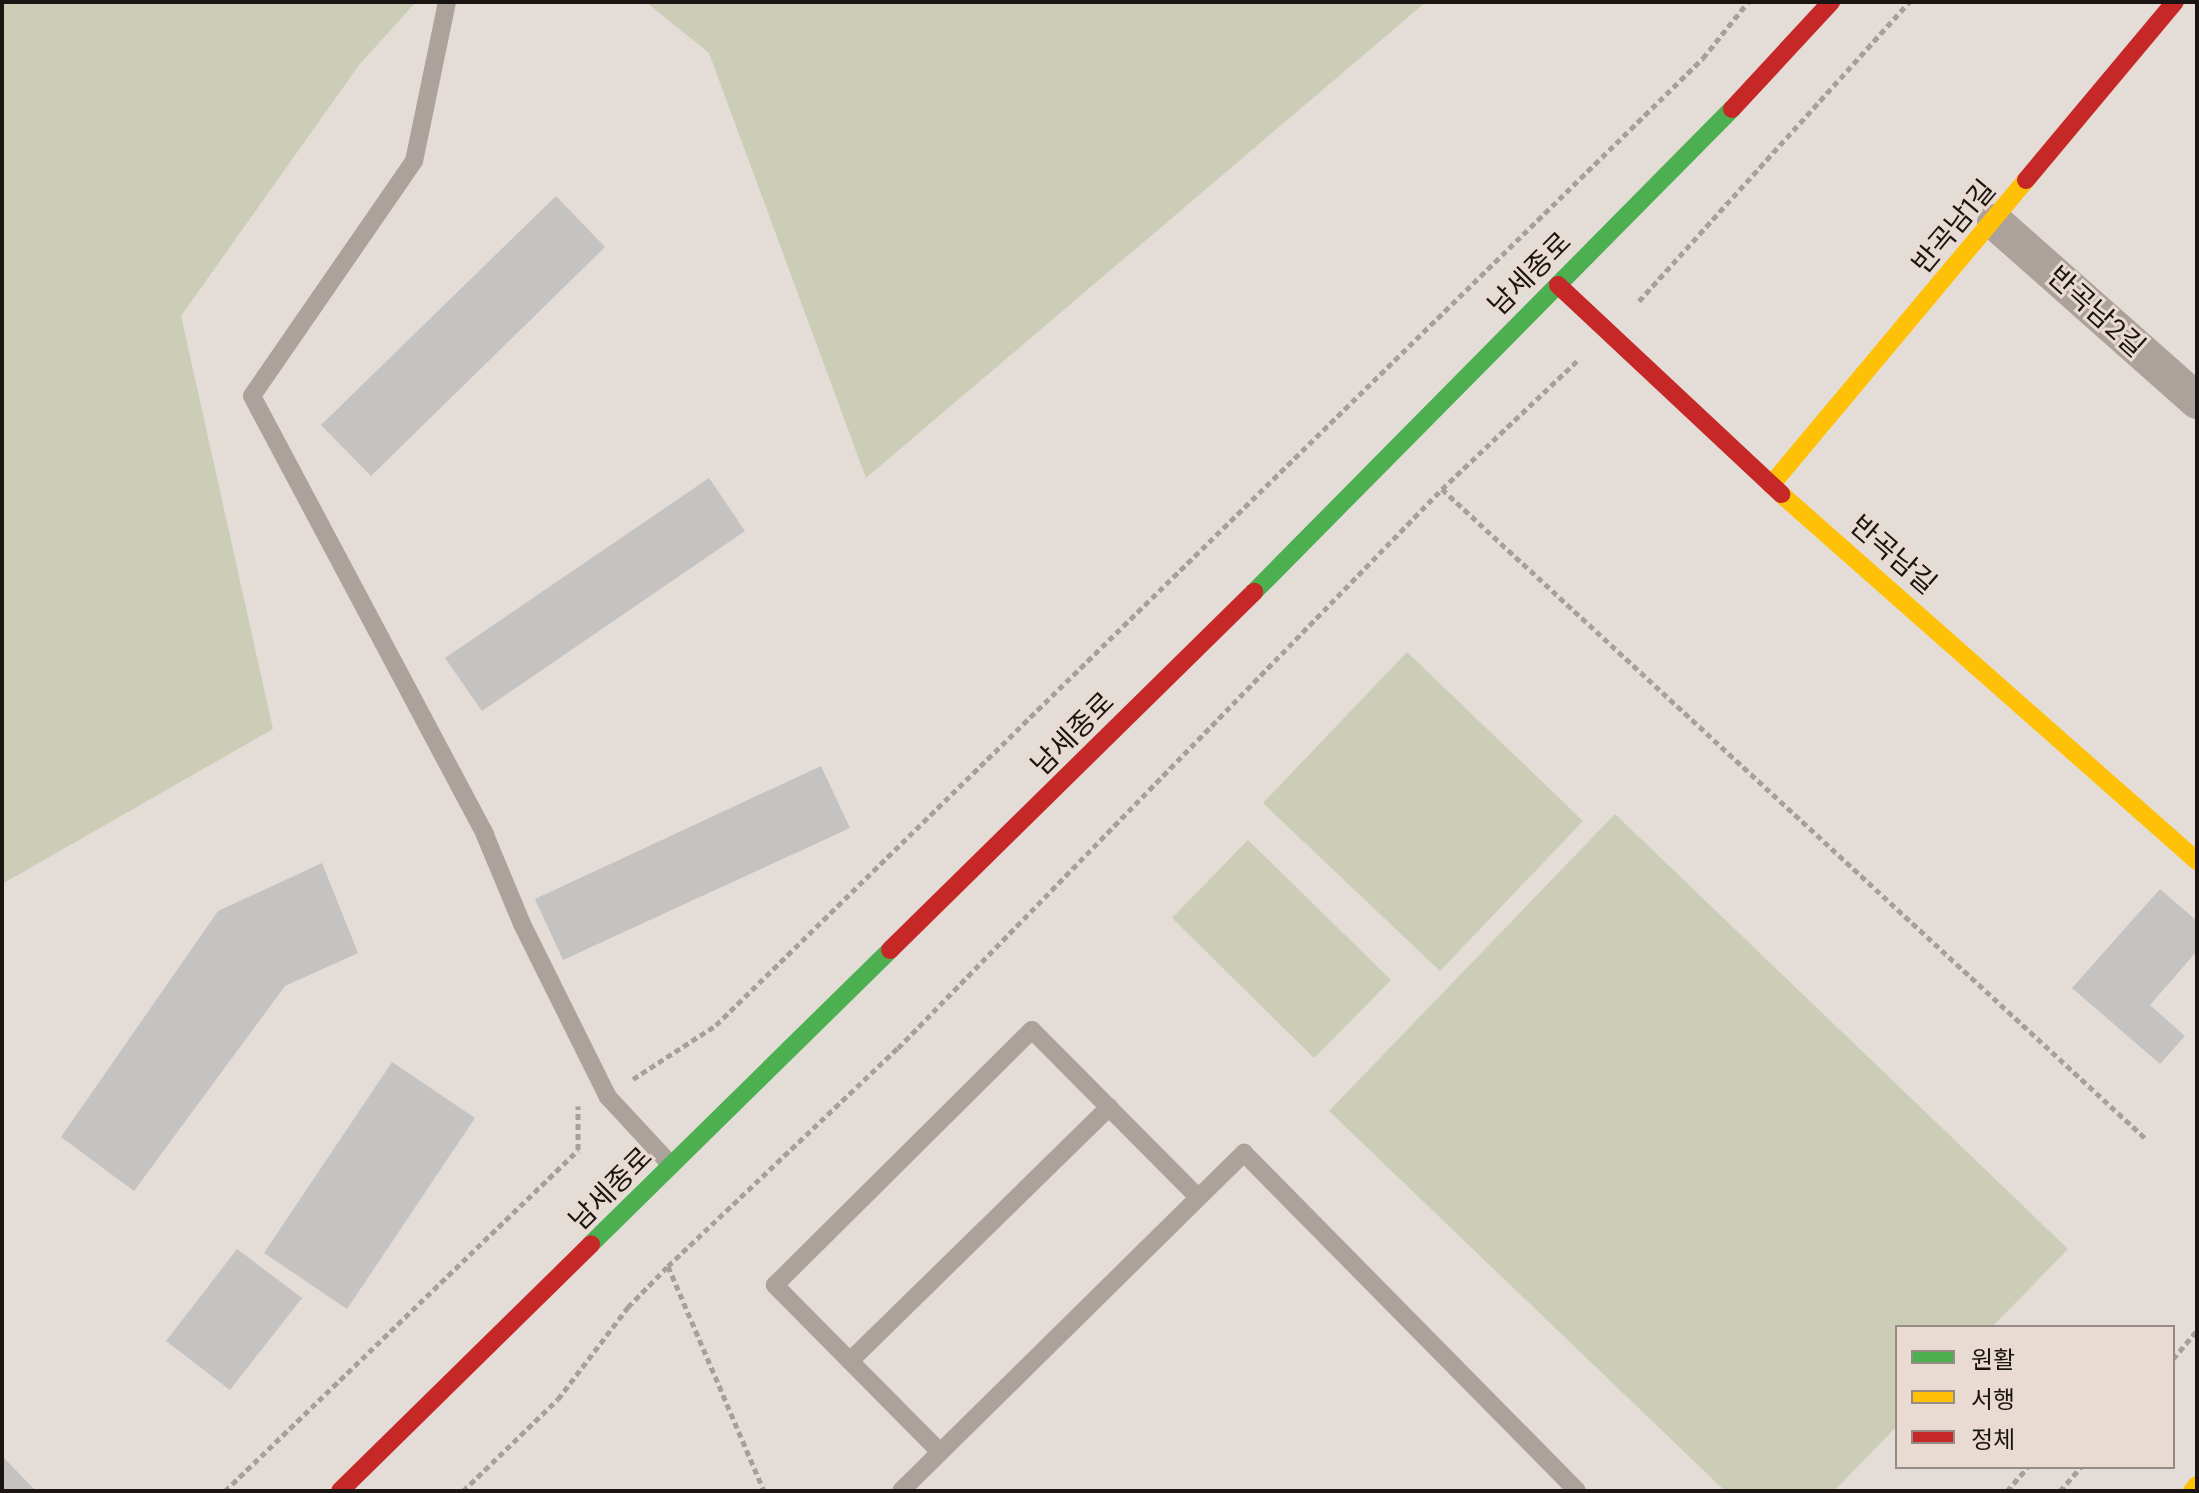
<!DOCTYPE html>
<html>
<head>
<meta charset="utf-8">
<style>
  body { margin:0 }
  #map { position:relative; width:2199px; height:1493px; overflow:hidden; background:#e4dcd7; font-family:"DM Sans","Noto Sans KR",sans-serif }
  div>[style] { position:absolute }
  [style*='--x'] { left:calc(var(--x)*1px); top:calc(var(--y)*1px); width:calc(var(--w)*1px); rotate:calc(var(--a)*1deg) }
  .green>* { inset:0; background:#cbcdb7 }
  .building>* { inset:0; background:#c5c2c2 }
  .path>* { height:5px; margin-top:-2.5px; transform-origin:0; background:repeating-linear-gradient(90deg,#a89e9a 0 6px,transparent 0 10px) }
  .lane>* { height:18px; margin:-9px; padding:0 9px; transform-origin:9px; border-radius:9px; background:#ada19c }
  .street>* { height:36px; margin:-18px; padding:0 18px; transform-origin:18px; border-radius:18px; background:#ada19c }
  .fast>* { height:18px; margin:-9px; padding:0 9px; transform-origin:9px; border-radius:9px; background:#4caf50 }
  .slow>* { height:18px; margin:-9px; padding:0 9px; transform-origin:9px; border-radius:9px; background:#ffc107 }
  .jam>* { height:18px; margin:-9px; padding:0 9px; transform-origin:9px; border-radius:9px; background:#c62828 }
  span { translate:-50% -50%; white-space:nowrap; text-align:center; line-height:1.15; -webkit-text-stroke:6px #e9dbd2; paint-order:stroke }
  .street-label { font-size:28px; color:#1a1512 }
  .frame { position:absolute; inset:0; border:4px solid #1a1512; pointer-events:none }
  .legend { position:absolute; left:1895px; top:1325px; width:280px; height:144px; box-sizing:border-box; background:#e9dbd2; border:2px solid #968c85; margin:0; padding:10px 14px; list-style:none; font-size:24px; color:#1a1512 }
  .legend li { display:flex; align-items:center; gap:16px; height:40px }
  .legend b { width:40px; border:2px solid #968c85 }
</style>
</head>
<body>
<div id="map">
  <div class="green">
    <i style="clip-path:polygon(2px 2px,416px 2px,359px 65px,181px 316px,273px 729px,2px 884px)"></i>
    <i style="clip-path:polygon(646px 2px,1426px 2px,866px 478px,709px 53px)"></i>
    <i style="clip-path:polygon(1407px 652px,1583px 821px,1440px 971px,1263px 803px)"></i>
    <i style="clip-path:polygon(1615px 814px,2068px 1249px,1992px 1327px,1897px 1327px,1897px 1426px,1834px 1491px,1725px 1491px,1329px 1111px)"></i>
    <i style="clip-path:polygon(1248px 840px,1391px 980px,1314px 1058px,1172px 918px)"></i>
  </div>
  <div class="building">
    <i style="clip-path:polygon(556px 196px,605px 247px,371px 476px,321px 425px)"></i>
    <i style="clip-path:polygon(709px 478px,745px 531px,482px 711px,445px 658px)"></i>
    <i style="clip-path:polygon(821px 766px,850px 828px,563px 960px,535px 899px)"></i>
    <i style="clip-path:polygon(322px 863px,358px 953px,285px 986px,134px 1191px,61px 1137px,218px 911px)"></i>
    <i style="clip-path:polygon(2160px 889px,2197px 921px,2197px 951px,2150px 1005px,2185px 1036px,2160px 1064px,2072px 988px)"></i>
    <i style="clip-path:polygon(392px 1062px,475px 1118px,347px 1309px,264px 1253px)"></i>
    <i style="clip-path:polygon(237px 1249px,302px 1298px,230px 1390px,166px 1341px)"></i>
    <i style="clip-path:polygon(2px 1456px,36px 1491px,2px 1491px)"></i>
  </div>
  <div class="path">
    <i style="--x:1639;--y:301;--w:403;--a:-47.9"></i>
    <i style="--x:1442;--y:489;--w:957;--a:42.71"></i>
    <i style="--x:633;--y:1079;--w:99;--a:-33"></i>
    <i style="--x:716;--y:1025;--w:1382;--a:-44.41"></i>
    <i style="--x:1703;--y:58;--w:72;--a:-51.2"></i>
    <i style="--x:668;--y:1266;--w:245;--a:66.9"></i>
    <i style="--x:2173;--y:1359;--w:38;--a:-50"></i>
    <i style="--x:225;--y:1491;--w:491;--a:-44"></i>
    <i style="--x:578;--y:1150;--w:44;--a:-90"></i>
    <i style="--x:463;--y:1491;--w:132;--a:-44.1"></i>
    <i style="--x:558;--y:1399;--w:116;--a:-52.7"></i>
    <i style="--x:628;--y:1307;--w:57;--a:-45.7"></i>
    <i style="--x:668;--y:1266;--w:317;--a:-43.5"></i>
    <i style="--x:898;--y:1048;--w:780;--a:-45.78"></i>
    <i style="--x:1442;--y:489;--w:186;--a:-43.5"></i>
    <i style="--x:2007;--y:1491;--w:32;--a:-49"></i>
    <i style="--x:2060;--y:1491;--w:32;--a:-49"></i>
  </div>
  <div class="lane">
    <i style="--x:447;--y:2;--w:162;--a:101.7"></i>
    <i style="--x:414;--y:161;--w:285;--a:124.6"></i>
    <i style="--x:252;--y:396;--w:497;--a:62"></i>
    <i style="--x:485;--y:835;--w:96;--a:67.4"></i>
    <i style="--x:522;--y:924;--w:193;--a:63.6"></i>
    <i style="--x:608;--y:1097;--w:93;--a:47.2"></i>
    <i style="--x:850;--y:1361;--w:363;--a:-44.4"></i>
    <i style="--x:940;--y:1452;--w:235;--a:-134.7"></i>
    <i style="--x:775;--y:1285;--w:362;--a:-44.8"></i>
    <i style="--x:1032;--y:1030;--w:235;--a:45.2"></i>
    <i style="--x:901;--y:1491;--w:482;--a:-44.6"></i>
    <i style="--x:1244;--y:1153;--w:474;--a:45.4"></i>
  </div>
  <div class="street">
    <i style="--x:1995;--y:222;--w:270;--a:41.5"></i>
  </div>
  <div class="fast">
    <i style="--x:1254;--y:592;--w:680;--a:-45.3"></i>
    <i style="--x:591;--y:1244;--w:419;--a:-44.5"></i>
  </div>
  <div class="slow">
    <i style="--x:1771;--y:485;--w:398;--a:-50.1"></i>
    <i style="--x:1781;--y:494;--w:555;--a:41.42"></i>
    <i style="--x:2192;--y:1491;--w:8;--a:-50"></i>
  </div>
  <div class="jam">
    <i style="--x:1732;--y:109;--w:146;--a:-47.2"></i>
    <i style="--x:2026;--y:180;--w:232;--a:-50.1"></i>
    <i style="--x:1558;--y:285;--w:306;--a:43.1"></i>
    <i style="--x:890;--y:950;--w:511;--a:-44.52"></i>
    <i style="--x:340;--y:1491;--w:352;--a:-44.5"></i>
  </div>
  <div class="street-label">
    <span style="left:1954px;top:227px;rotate:-50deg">반곡남1길</span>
    <span style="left:1530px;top:274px;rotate:-45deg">남세종로</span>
    <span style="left:2096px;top:312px;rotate:42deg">반곡남2길</span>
    <span style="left:1893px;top:555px;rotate:41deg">반곡남길</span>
    <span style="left:1073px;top:734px;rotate:-45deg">남세종로</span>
    <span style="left:611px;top:1189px;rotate:-45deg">남세종로</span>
  </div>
  <div class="frame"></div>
  <ul class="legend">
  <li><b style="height:10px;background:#4caf50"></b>원활</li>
  <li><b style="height:10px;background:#ffc107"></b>서행</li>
  <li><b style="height:10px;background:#c62828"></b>정체</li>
  </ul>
</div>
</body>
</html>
